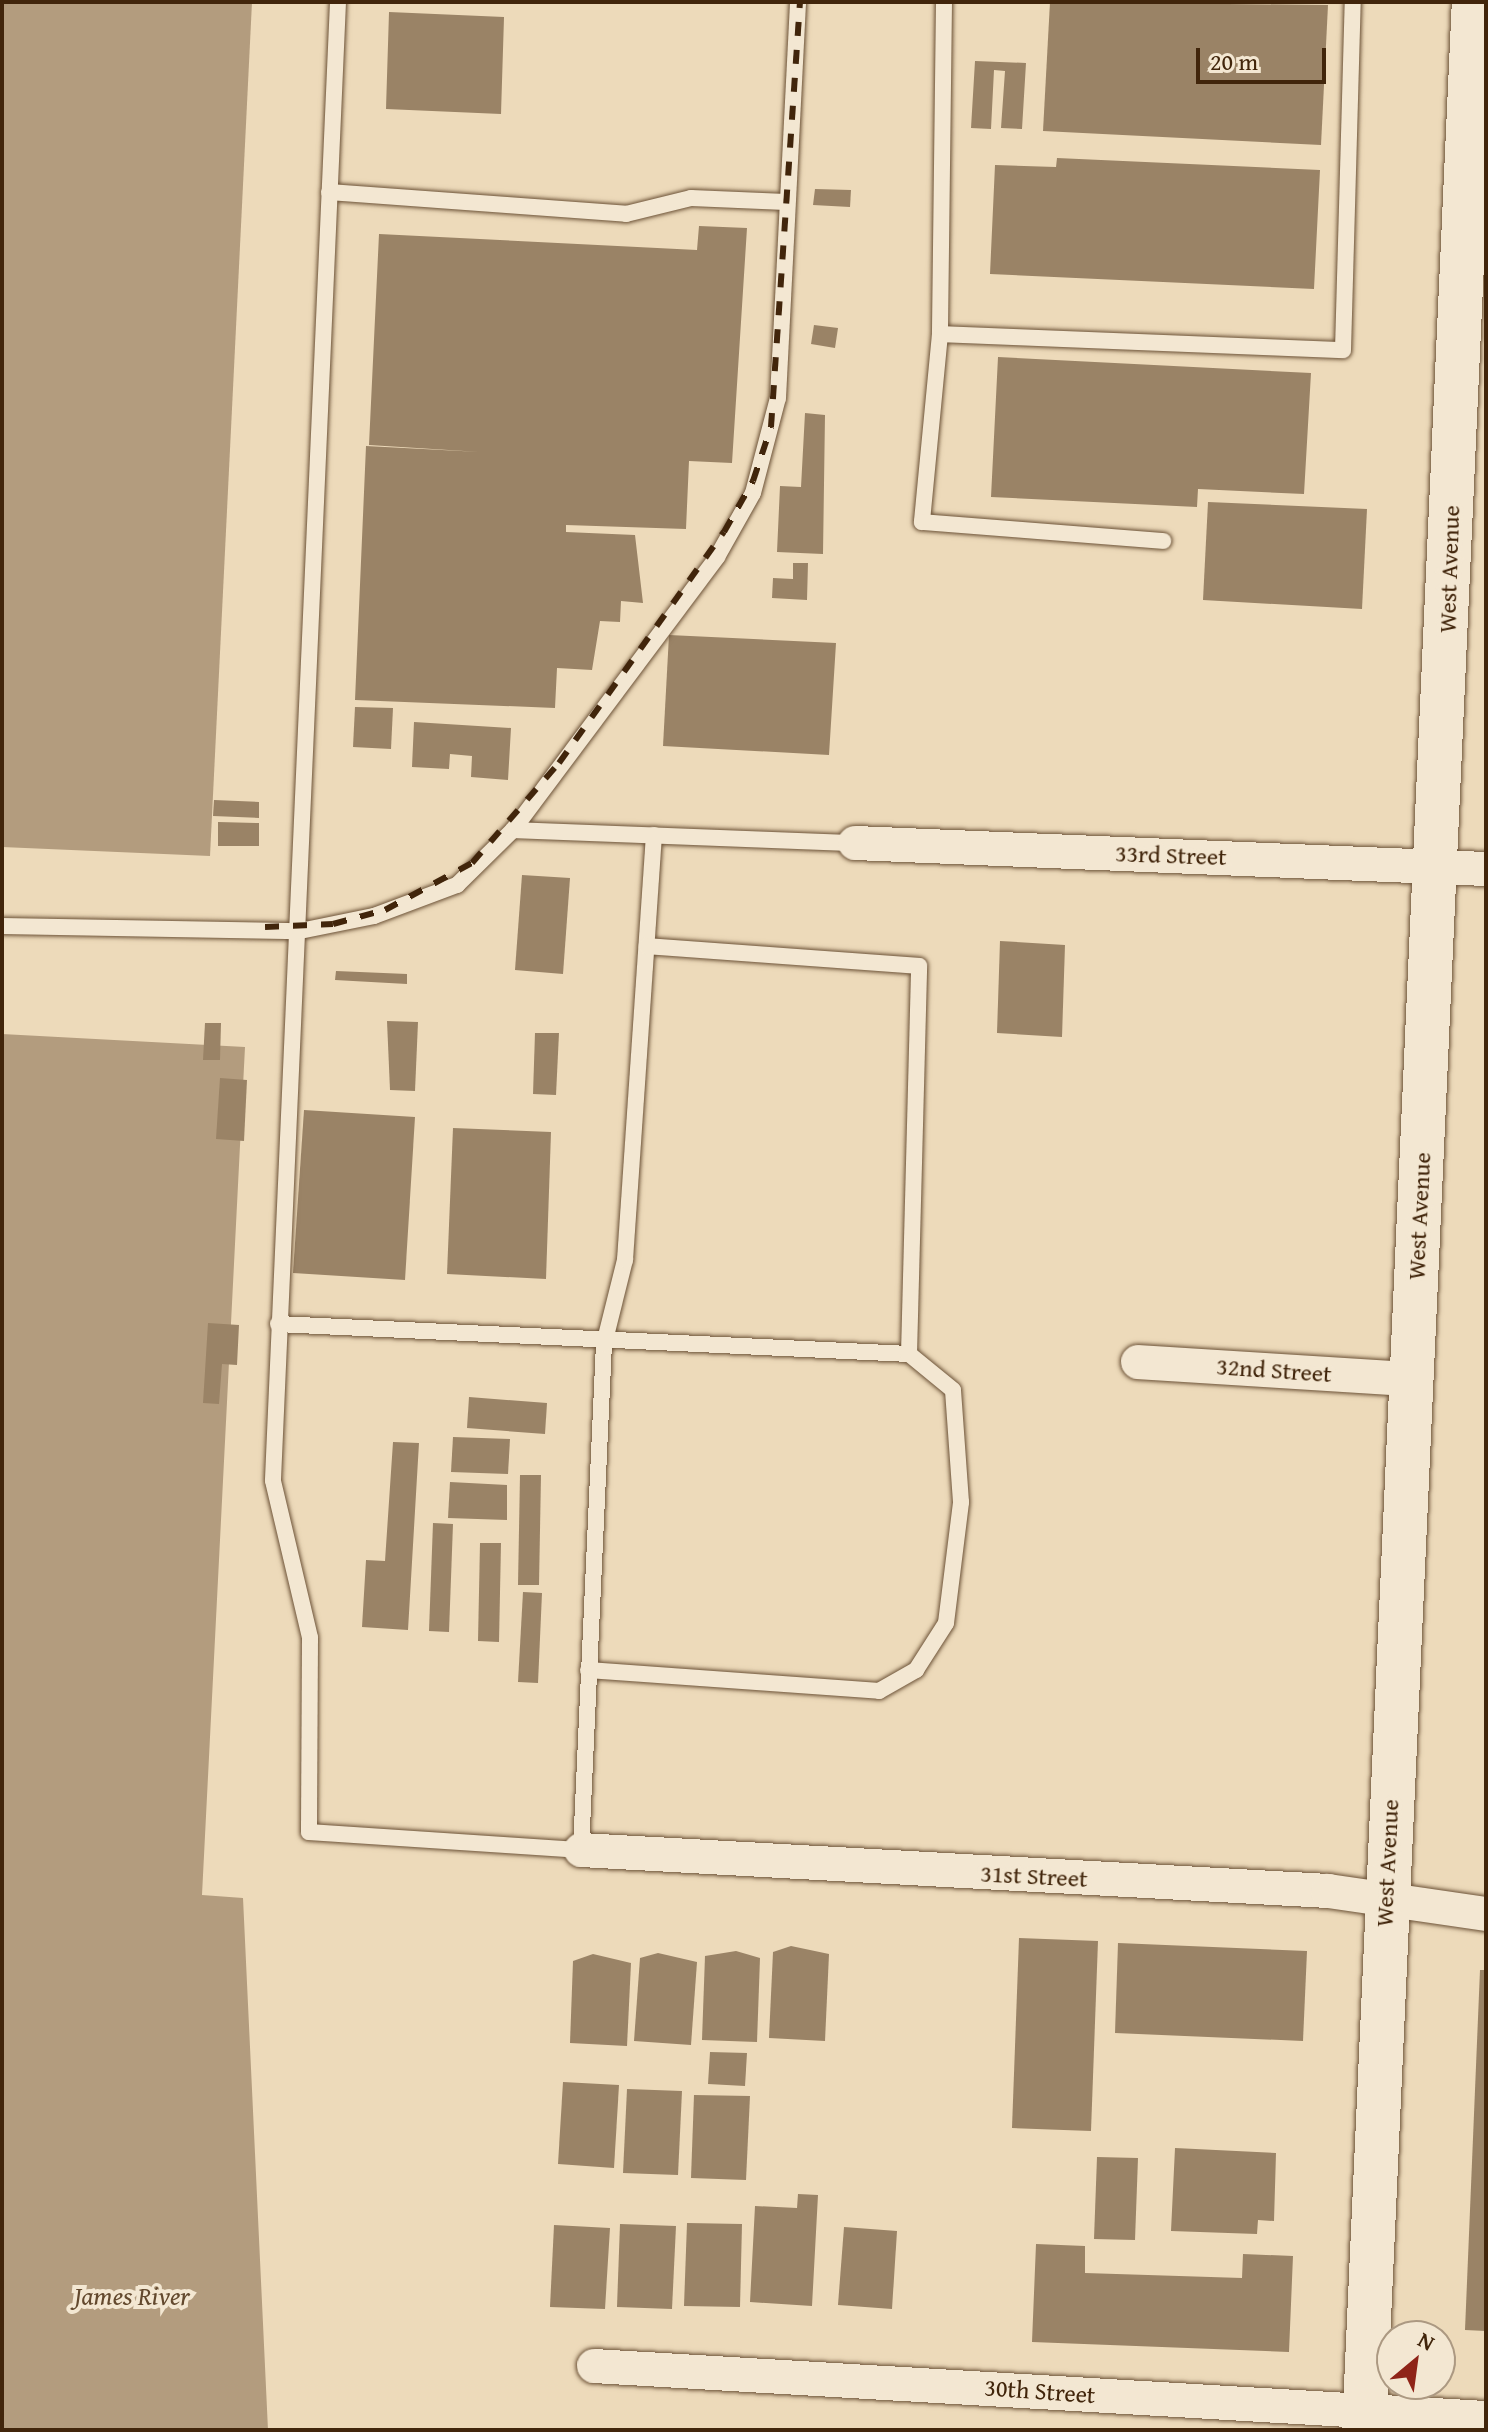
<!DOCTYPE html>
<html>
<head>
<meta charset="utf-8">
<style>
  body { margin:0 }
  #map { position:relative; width:1488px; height:2432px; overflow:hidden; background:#eddaba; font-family:"Gentium Book Plus",serif }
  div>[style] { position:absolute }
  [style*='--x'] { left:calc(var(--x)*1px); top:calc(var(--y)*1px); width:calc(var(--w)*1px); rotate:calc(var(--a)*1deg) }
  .water>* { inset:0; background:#b39c7e }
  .building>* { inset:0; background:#9a8366 }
  .roads { filter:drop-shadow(0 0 2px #6c5237) drop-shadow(0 0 2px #6c5237) }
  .lane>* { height:16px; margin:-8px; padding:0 8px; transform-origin:8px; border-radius:8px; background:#f3e7d2 }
  .street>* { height:34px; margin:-17px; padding:0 17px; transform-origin:17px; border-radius:17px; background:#f3e7d2 }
  .secondary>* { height:44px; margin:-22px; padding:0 22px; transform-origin:22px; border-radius:22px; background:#f3e7d2 }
  .rail>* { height:6px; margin-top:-3px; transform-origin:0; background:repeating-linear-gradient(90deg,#41250b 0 14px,transparent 0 28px) }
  span { translate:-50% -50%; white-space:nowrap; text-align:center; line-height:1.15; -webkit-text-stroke:8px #f3e7d2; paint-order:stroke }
  .street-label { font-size:24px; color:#41250b }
  .water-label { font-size:26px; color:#63492e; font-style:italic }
  .frame { position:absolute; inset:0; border:4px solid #41250b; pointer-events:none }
  .north { position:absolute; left:1376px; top:2320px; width:80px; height:80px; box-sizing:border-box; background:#f3e7d2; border:2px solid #ac9982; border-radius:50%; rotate:29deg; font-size:22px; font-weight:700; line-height:32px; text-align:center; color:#41250b }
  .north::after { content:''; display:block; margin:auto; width:28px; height:36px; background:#8f2418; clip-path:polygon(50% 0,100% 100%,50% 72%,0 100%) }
  .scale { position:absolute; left:1196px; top:48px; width:130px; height:36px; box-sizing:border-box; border:4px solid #41250b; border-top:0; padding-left:10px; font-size:24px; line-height:28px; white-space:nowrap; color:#41250b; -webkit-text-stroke:6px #f3e7d2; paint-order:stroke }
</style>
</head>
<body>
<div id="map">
  <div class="water">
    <i style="clip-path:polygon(2px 2px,252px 2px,210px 856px,2px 847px)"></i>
    <i style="clip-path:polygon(2px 1034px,245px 1047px,202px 1895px,243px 1898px,268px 2430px,2px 2430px)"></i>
  </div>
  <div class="building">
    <i style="clip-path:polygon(1050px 2px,1328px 5px,1321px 145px,1043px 131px)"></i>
    <i style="clip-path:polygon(389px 12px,504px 17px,501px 114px,386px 109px)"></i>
    <i style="clip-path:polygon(975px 61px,1026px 63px,1022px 129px,1001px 128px,1005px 71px,994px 70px,991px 129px,971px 128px)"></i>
    <i style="clip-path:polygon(1057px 158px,1320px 170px,1314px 289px,990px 274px,995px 165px,1056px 167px)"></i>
    <i style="clip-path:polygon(815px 189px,851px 190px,850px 207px,813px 205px)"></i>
    <i style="clip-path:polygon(699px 226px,747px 228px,732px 463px,689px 461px,686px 529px,566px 525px,566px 532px,635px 535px,643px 603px,621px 601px,620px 622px,600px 621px,592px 670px,557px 668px,555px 708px,355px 700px,366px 446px,480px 452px,369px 445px,379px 234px,697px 250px)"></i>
    <i style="clip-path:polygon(814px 325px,838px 328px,835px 348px,811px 344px)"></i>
    <i style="clip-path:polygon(998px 357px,1311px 373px,1304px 494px,1198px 489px,1197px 507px,991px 497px)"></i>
    <i style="clip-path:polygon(805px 413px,825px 415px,823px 554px,777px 552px,780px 486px,801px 487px)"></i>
    <i style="clip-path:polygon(1208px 502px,1367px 509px,1362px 609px,1203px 600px)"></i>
    <i style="clip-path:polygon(793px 563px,808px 563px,807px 600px,772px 598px,773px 578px,793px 579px)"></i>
    <i style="clip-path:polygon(669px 635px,836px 643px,829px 755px,663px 746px)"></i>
    <i style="clip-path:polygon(355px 707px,393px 708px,391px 749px,353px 747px)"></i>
    <i style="clip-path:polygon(414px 722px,511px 728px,508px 780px,471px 777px,472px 756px,450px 754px,449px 769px,412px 767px)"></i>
    <i style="clip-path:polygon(214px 800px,259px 802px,259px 818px,213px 816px)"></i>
    <i style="clip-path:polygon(218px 822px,259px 823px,259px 846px,218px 846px)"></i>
    <i style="clip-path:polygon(522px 875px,570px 878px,563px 974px,515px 970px)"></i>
    <i style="clip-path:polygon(1000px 941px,1065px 945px,1062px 1037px,997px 1033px)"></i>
    <i style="clip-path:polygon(336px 971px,407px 974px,407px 984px,335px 980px)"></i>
    <i style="clip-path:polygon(387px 1021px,418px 1022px,415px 1091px,390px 1090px)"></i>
    <i style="clip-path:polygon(205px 1023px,221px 1023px,220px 1060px,203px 1060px)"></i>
    <i style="clip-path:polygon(535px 1033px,559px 1033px,556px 1095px,533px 1094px)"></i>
    <i style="clip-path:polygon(220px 1078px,247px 1080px,244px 1141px,216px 1139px)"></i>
    <i style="clip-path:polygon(304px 1110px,415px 1117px,405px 1280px,293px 1273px)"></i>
    <i style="clip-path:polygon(453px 1128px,551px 1132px,546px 1279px,447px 1274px)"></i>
    <i style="clip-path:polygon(208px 1323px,239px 1325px,237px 1365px,222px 1364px,219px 1404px,203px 1403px)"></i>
    <i style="clip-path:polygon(469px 1397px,547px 1403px,545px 1434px,467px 1428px)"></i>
    <i style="clip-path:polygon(453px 1437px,510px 1439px,508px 1474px,451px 1472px)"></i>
    <i style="clip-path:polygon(393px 1442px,419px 1443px,408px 1630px,362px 1627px,366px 1560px,385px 1561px)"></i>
    <i style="clip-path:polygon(520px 1475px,541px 1475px,539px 1585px,518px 1585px)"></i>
    <i style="clip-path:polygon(450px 1482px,507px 1485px,507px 1520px,448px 1518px)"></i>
    <i style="clip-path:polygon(433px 1523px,453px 1524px,449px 1632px,429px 1631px)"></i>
    <i style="clip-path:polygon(480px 1543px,501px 1543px,499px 1642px,478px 1641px)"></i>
    <i style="clip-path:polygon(523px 1592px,542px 1593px,538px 1683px,518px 1682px)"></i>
    <i style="clip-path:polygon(1019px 1938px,1098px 1941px,1091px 2131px,1012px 2128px)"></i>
    <i style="clip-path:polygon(1118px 1943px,1307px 1951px,1303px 2041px,1115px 2033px)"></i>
    <i style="clip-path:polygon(791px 1946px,829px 1954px,825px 2041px,769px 2038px,773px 1952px)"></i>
    <i style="clip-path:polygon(736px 1951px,760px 1958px,757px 2042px,702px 2040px,705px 1956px)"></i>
    <i style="clip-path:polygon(658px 1953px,697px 1962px,691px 2045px,634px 2041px,640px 1958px)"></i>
    <i style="clip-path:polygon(593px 1954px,631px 1963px,627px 2046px,570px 2043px,573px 1961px)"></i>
    <i style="clip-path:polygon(1480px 1970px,1486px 1970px,1486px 2331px,1465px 2330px)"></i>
    <i style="clip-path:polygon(710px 2052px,747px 2053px,745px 2086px,708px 2084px)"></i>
    <i style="clip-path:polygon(563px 2082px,619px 2085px,614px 2168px,558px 2164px)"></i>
    <i style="clip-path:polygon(627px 2089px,682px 2091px,678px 2175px,623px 2173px)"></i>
    <i style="clip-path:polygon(694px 2095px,750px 2096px,746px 2180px,691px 2178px)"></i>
    <i style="clip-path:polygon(1175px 2148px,1276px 2153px,1274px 2221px,1258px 2220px,1257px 2234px,1171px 2231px)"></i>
    <i style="clip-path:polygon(1097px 2157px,1138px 2158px,1135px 2240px,1094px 2239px)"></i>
    <i style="clip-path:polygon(798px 2194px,818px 2195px,812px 2306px,750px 2302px,755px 2206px,797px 2208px)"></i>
    <i style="clip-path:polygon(687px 2223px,742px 2224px,740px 2307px,684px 2306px)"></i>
    <i style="clip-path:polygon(620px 2224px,676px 2226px,672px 2309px,617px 2307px)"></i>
    <i style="clip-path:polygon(554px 2225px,610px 2228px,605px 2309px,550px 2307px)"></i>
    <i style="clip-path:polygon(844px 2227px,897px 2231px,892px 2309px,838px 2305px)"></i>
    <i style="clip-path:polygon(1036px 2244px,1085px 2246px,1085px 2273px,1242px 2278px,1243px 2254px,1293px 2256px,1289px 2352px,1032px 2342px)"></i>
  </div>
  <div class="roads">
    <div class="lane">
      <i style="--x:338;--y:2;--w:1480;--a:92.52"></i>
      <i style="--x:273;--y:1481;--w:161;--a:76.7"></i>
      <i style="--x:310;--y:1638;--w:194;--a:90.3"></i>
      <i style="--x:309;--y:1832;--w:273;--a:3.8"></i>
      <i style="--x:581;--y:1850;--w:507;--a:-87.4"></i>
      <i style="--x:604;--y:1344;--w:87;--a:-76"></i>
      <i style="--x:625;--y:1260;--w:426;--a:-86.1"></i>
      <i style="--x:944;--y:2;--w:332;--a:90.7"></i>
      <i style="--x:940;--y:334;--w:189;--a:95.5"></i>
      <i style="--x:922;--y:522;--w:242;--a:4.5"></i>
      <i style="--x:329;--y:192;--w:298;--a:4.2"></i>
      <i style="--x:626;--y:214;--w:67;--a:-13.8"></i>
      <i style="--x:691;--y:198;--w:95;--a:2.4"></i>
      <i style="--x:940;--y:334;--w:403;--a:2.3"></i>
      <i style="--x:1343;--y:350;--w:348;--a:-88.4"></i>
      <i style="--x:513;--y:830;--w:342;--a:2.2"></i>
      <i style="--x:2;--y:926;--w:298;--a:1"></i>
      <i style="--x:300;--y:931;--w:76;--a:-11.5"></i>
      <i style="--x:374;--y:916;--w:89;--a:-20.5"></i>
      <i style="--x:457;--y:885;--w:78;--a:-44.5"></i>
      <i style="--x:513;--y:830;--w:341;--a:-53.2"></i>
      <i style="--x:717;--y:557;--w:73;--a:-60.6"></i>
      <i style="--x:753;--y:493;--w:98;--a:-75.3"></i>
      <i style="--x:778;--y:398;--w:397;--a:-87.1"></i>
      <i style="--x:278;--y:1324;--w:632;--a:2.72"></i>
      <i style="--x:909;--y:1354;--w:388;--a:-88.5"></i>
      <i style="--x:919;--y:966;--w:273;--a:-175.8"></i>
      <i style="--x:588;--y:1670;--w:292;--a:4.1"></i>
      <i style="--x:879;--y:1691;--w:43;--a:-29.6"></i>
      <i style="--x:916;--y:1670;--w:56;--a:-57.4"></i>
      <i style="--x:946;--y:1623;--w:122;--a:-82.9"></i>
      <i style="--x:961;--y:1502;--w:112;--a:-94.1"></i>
      <i style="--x:953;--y:1390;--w:57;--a:-140.7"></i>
    </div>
    <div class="street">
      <i style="--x:855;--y:843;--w:632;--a:2.36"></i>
      <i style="--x:1138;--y:1362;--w:273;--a:3.6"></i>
      <i style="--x:581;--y:1850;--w:748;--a:3.14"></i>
      <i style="--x:1328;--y:1891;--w:160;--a:8.3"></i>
      <i style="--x:594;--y:2366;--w:894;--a:3.34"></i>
    </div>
    <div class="secondary">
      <i style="--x:1364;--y:2430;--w:2430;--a:-87.41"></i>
    </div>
  </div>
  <div class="rail">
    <i style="--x:265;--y:927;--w:68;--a:-2.5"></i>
    <i style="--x:333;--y:924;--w:54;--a:-15.1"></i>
    <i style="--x:385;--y:910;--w:99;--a:-28.4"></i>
    <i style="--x:472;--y:863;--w:133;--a:-49"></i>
    <i style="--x:559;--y:763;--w:284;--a:-54.5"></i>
    <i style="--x:724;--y:532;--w:59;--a:-60.4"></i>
    <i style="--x:753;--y:481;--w:57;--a:-71.6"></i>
    <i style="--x:771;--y:427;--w:426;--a:-86.1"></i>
  </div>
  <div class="street-label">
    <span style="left:1449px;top:569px;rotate:-88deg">West Avenue</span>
    <span style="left:1171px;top:855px;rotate:2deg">33rd Street</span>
    <span style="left:1419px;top:1216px;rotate:-87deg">West Avenue</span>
    <span style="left:1274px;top:1370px;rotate:4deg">32nd Street</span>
    <span style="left:1387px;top:1863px;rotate:-87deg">West Avenue</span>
    <span style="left:1034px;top:1876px;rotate:3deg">31st Street</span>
    <span style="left:1040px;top:2391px;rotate:4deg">30th Street</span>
  </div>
  <div class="water-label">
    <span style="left:132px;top:2296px">James River</span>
  </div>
  <div class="frame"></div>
  <div class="north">N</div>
  <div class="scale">20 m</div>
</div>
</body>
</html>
